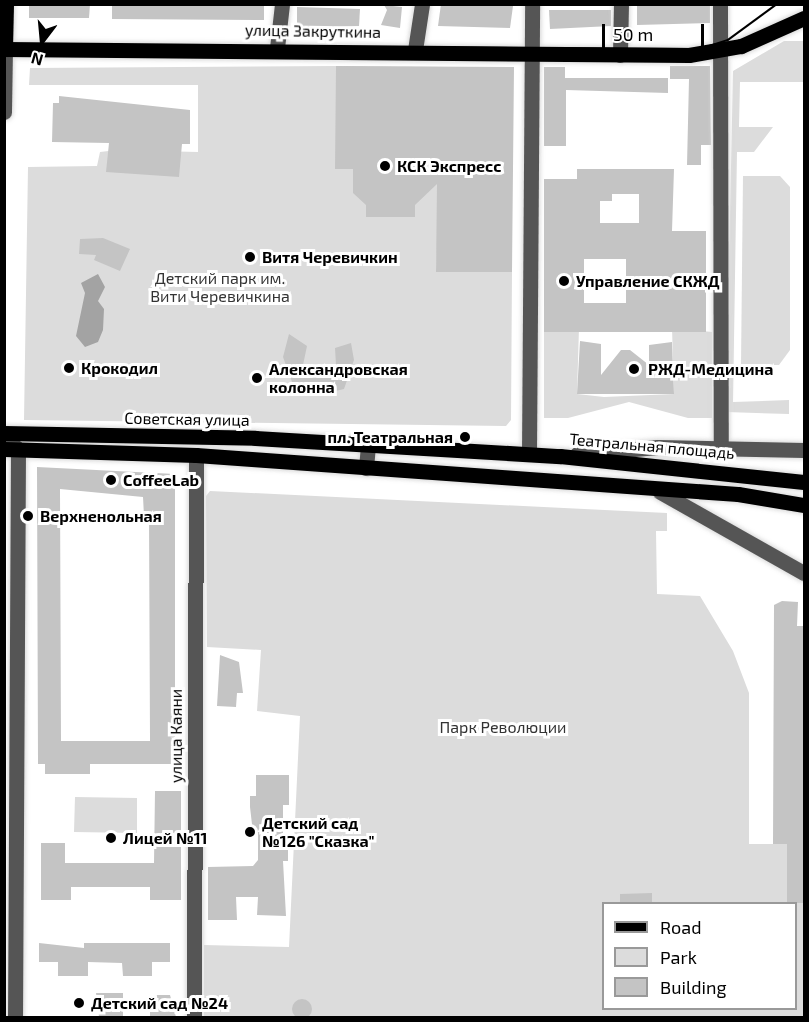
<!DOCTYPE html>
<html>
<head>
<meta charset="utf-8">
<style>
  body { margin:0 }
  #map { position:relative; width:809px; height:1022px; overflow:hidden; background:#fff; font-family:"Exo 2",sans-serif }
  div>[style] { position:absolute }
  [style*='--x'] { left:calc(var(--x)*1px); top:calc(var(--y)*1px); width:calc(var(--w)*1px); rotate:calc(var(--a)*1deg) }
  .green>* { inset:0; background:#dcdcdc }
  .water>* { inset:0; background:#a3a3a3 }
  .building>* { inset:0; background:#c4c4c4 }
  .round { border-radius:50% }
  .roads { filter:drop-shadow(0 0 2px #dbdbdb) drop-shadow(0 0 2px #dbdbdb) }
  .minor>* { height:15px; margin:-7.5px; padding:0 7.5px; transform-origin:7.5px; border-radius:7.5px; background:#555 }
  .major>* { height:15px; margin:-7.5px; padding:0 7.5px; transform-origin:7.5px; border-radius:7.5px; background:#000 }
  .tram>* { height:1.5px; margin:-0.75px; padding:0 0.75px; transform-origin:0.75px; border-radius:0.75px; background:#000 }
  .dots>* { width:16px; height:16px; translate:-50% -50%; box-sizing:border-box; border:3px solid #fff; border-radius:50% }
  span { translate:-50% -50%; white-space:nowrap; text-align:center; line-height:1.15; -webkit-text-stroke:6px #fff; paint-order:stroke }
  .street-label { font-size:16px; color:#000 }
  .poi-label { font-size:16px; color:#000; font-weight:700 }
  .left { translate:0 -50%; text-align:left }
  .right { translate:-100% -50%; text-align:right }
  .park-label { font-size:16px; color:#333 }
  .frame { position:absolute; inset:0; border:6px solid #000; pointer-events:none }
  .legend { position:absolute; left:602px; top:902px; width:195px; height:108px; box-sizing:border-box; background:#fff; border:2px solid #999; margin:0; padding:8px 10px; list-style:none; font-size:18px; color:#000 }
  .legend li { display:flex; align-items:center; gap:12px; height:30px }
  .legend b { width:30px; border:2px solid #999 }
  .north { position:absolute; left:12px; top:12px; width:60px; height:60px; -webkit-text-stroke:4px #fff; paint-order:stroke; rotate:196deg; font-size:16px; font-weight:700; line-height:24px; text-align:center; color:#000 }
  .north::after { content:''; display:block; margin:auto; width:21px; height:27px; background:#000; clip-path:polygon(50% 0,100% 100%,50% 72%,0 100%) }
  .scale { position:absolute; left:602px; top:24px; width:102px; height:27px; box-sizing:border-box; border:3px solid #000; border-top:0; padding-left:8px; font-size:18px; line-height:21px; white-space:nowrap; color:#000; -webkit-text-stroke:4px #fff; paint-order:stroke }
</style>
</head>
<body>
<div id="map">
  <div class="green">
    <i style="clip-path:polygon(784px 41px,804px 41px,804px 82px,740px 82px,739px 127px,773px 127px,754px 152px,737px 152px,733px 402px,789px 400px,789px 414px,726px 412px,733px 71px)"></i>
    <i style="clip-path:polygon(336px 66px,445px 67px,436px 271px,512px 272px,511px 420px,506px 426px,24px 420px,28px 167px,97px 166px,100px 152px,117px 150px,198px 152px,198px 85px,29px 85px,30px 68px)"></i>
    <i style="clip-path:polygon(743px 176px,780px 176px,790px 187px,790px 350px,779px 365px,741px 365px)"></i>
    <i style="clip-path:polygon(579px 328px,577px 394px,604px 397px,674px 394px,672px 328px,712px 332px,712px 418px,688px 418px,629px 402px,568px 418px,544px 418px,544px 332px)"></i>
    <i style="clip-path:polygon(evenodd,210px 491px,667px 513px,667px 531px,656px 531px,657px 594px,700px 596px,733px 651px,749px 693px,749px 844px,804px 844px,804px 1017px,204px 1018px,204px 945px,289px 947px,300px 716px,257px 711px,261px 650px,207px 647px,206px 496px,210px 491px,604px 904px,796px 904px,796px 1008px,604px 1008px,604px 904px)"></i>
    <i style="clip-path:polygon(75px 797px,137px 798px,137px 833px,74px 832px)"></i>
  </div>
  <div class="water">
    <i style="clip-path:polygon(98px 274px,105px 287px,98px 301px,104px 309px,103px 330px,98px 342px,85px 347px,76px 336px,85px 293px,81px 283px)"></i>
  </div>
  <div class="building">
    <i style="clip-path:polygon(29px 4px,90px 4px,89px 18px,29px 18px)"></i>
    <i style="clip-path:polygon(112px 4px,264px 4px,264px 20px,112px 19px)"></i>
    <i style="clip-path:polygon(441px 4px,513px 6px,510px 28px,438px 26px)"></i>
    <i style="clip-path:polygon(637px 4px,710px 4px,710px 23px,637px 25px)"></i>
    <i style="clip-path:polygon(384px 5px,402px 7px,400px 28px,381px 25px,387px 10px)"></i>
    <i style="clip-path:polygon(297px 7px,360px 9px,359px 26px,297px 28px)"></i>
    <i style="clip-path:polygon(549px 10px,611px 10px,611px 26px,550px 29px)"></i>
    <i style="clip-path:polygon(336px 66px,514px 67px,512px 272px,436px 272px,437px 184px,415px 205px,415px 217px,366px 217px,366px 205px,353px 193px,353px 169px,335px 169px)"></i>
    <i style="clip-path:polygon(670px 66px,710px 66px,711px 145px,701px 145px,701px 165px,687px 165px,689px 79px,670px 79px)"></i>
    <i style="clip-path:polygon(544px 67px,565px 67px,565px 78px,668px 78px,668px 93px,566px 90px,566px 146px,544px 146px)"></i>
    <i style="clip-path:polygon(59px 96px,190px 110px,190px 144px,182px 144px,179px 177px,106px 172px,109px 143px,52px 142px,53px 103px,59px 103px)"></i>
    <i style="clip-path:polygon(evenodd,577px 169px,674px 169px,672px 231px,706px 231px,706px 332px,544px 332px,544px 179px,577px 179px,577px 169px,612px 194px,639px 194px,639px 223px,600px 223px,600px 201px,612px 201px,612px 194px,577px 169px,584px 259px,626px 259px,626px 303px,584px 303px,584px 259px)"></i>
    <i style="clip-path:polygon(103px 238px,130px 249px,120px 271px,94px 260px,96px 255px,79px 254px,80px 239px)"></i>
    <i style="clip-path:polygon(289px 334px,307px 346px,303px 365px,322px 378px,336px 365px,335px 348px,351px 343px,354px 360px,344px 389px,319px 395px,292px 382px,283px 357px)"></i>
    <i style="clip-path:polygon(580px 341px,601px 344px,601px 375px,621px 350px,630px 350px,649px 365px,649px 345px,672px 342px,674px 394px,577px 394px)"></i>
    <i style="clip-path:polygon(evenodd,37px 467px,175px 474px,175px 764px,90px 764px,90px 774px,45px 774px,45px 764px,38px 764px,37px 467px,60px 489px,143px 497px,144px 516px,149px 516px,150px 741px,61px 741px,60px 489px)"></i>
    <i style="clip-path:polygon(782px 601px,798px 602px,797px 626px,804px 626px,804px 903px,787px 903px,787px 844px,773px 844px,774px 605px)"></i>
    <i style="clip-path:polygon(220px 655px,239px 662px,243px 693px,237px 693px,236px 707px,217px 706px)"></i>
    <i style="clip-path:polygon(256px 775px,289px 775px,289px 805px,283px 805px,283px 834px,288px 834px,288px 861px,283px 861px,286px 916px,257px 915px,258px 897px,236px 897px,237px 920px,208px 920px,208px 867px,253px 866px,258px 860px,258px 833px,253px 833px,250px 807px,250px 796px,256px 796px)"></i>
    <i style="clip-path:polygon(155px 791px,181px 791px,181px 900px,150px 900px,150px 887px,71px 887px,71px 900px,41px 900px,41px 843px,65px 843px,65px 863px,154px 863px)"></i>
    <i style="clip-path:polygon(652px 893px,652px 903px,620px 903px,620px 894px)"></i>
    <i style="clip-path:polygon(39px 943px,84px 948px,84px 943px,170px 943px,170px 962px,152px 962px,152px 976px,123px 976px,122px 963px,88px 962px,88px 976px,58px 976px,58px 962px,39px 962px)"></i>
    <i style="clip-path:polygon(96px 993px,123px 993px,123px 1017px,99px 1017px)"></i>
    <i style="clip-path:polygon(150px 995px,170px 995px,176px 1017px,150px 1017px)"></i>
    <i class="round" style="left:292px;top:999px;width:20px;height:20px"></i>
  </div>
  <div class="roads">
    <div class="minor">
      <i style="--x:720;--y:4;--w:444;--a:89.9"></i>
      <i style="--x:277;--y:48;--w:44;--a:-83.5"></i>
      <i style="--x:415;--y:50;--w:47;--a:-81.3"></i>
      <i style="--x:620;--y:55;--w:51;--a:-88.9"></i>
      <i style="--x:4;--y:112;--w:63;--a:-89.1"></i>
      <i style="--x:4;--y:437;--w:18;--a:41"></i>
      <i style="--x:18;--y:449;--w:569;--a:90.3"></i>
      <i style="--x:529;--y:454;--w:450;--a:-89.6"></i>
      <i style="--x:577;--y:454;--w:81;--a:-4.9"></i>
      <i style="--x:658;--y:447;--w:146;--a:1.2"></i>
      <i style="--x:366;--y:468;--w:24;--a:-85"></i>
      <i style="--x:660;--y:492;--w:165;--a:29.4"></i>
      <i style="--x:194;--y:1018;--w:563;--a:-89.8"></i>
    </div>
    <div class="major">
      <i style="--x:4;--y:49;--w:685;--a:0.5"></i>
      <i style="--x:689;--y:55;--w:53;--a:-9.8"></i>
      <i style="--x:741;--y:46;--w:69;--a:-24"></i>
      <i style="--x:5;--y:49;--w:45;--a:-88.7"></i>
      <i style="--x:4;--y:433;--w:251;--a:1.1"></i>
      <i style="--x:255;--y:438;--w:306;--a:3.4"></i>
      <i style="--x:560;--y:456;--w:245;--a:6.1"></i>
      <i style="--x:4;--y:449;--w:192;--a:1.8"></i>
      <i style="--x:196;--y:455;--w:543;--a:4.12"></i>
      <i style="--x:738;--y:494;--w:67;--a:9.5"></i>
    </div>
  </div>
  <div class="tram">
    <i style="--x:4;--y:45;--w:696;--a:0.33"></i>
    <i style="--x:700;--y:49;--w:29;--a:-18"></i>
    <i style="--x:728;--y:40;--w:61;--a:-36.3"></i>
  </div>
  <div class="dots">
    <i style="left:385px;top:166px;background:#000"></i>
    <i style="left:250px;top:257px;background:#000"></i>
    <i style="left:564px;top:281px;background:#000"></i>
    <i style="left:69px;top:368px;background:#000"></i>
    <i style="left:634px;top:369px;background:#000"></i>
    <i style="left:257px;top:378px;background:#000"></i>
    <i style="left:465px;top:437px;background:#000"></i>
    <i style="left:111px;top:480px;background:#000"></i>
    <i style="left:28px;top:516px;background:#000"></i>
    <i style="left:250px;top:832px;background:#000"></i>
    <i style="left:111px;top:838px;background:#000"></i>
    <i style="left:79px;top:1003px;background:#000"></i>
  </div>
  <div class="street-label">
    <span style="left:313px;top:31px;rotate:1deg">улица Закруткина</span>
    <span style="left:187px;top:419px;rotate:1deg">Советская улица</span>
    <span style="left:652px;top:446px;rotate:5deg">Театральная площадь</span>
    <span style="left:176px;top:736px;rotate:-90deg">улица Каяни</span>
  </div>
  <div class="poi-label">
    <span class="left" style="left:397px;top:166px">КСК Экспресс</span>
    <span class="left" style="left:262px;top:257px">Витя Черевичкин</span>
    <span class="left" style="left:576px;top:281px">Управление СКЖД</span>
    <span class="left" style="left:81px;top:368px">Крокодил</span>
    <span class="left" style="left:269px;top:378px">Александровская<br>колонна</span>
    <span class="left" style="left:648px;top:369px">РЖД-Медицина</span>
    <span class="right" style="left:453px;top:437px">пл. Театральная</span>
    <span class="left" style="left:123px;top:480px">CoffeeLab</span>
    <span class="left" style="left:40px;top:516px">Верхненольная</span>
    <span class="left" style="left:262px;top:832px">Детский сад<br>№126 "Сказка"</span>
    <span class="left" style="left:123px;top:838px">Лицей №11</span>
    <span class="left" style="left:91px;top:1003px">Детский сад №24</span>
  </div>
  <div class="park-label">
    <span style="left:220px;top:287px">Детский парк им.<br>Вити Черевичкина</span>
    <span style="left:503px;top:727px">Парк Революции</span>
  </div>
  <div class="frame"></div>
  <ul class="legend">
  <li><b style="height:8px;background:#000"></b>Road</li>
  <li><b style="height:16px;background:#dcdcdc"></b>Park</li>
  <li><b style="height:16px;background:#c4c4c4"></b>Building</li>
  </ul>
  <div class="north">N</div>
  <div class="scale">50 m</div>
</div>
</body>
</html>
